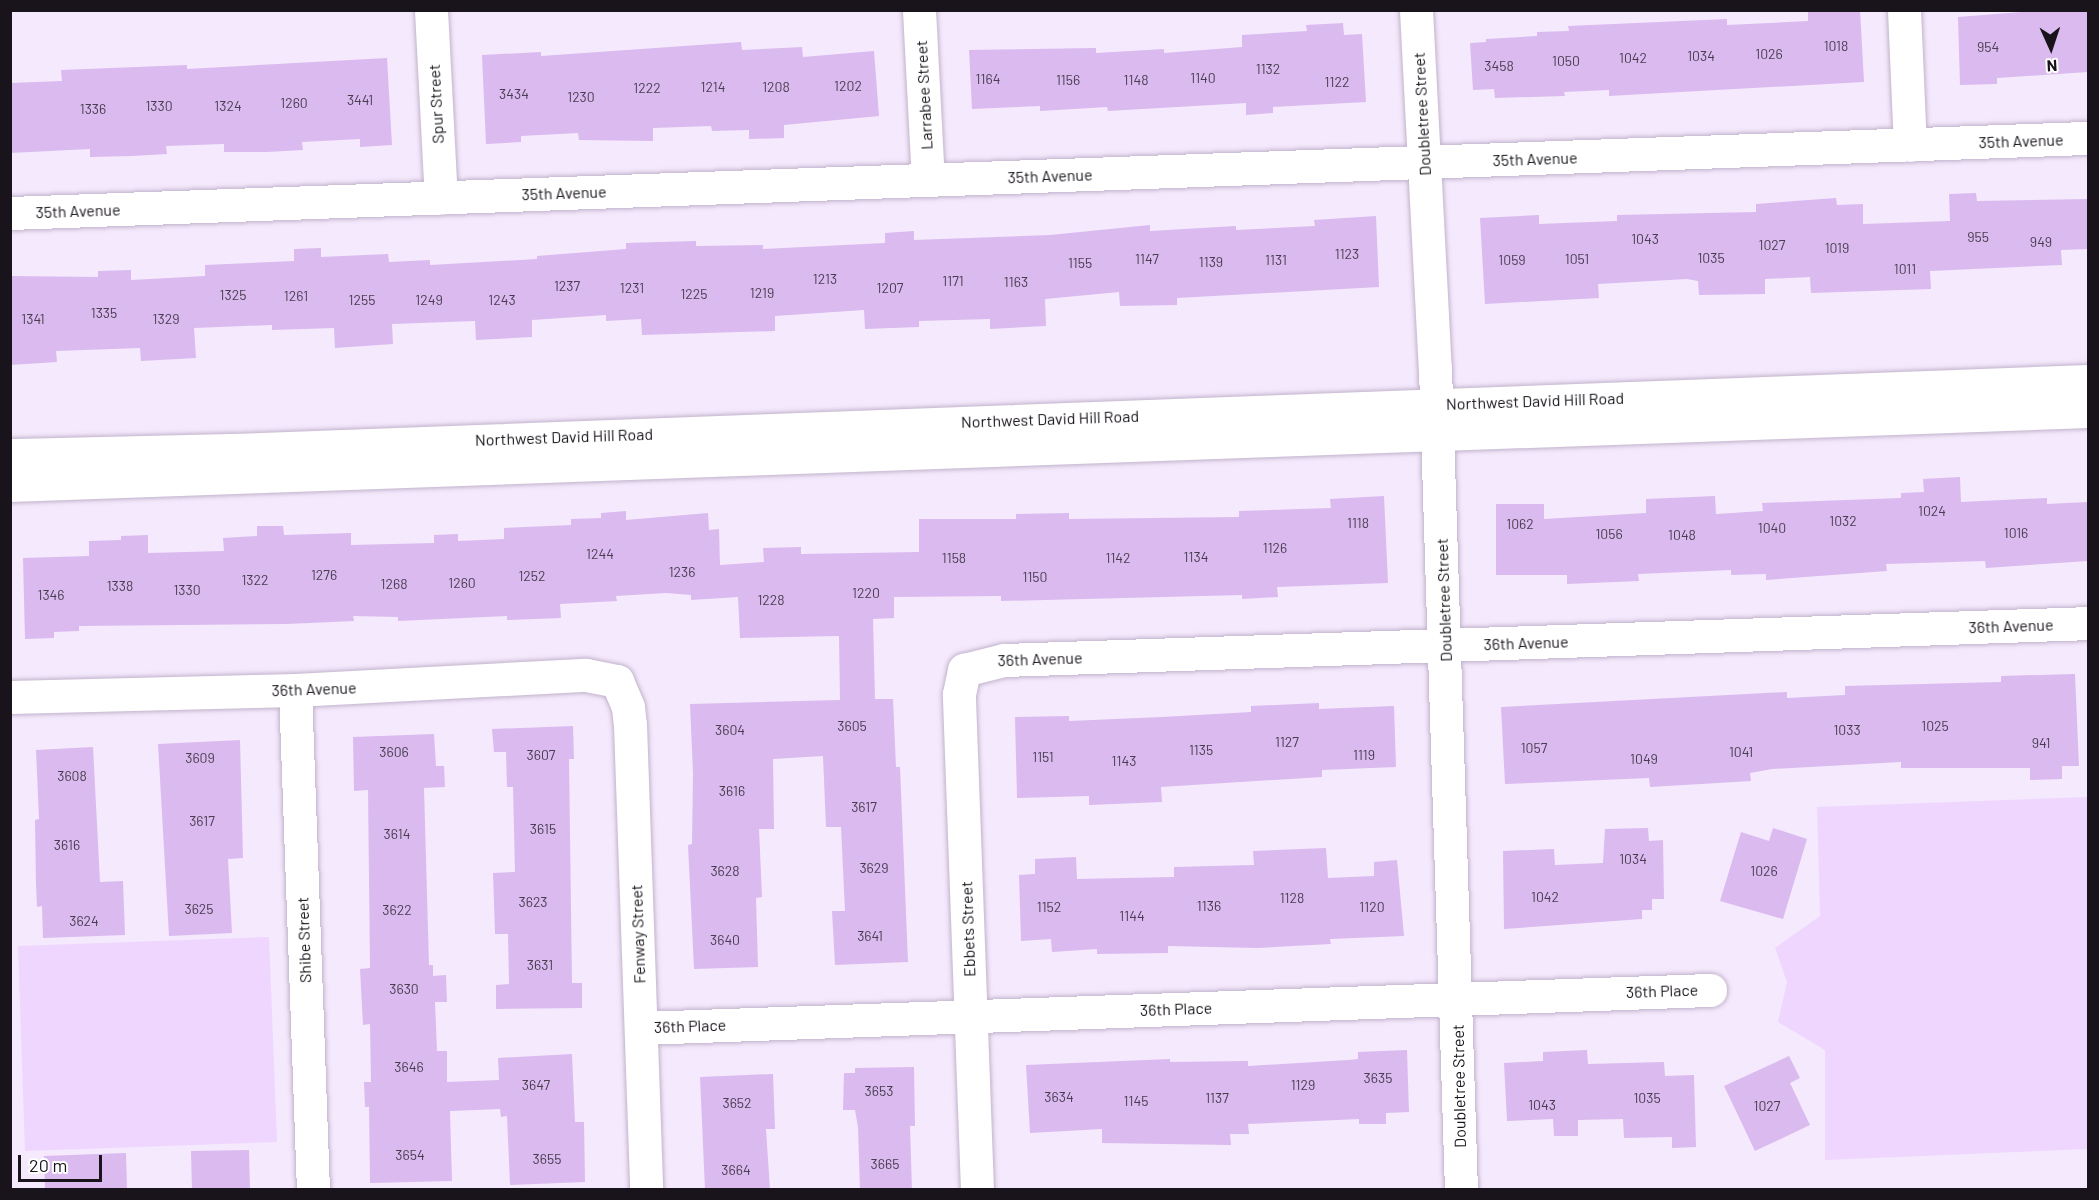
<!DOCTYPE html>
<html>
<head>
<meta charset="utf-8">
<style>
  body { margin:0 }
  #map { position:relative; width:2099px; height:1200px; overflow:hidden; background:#f5e9fd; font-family:Barlow,sans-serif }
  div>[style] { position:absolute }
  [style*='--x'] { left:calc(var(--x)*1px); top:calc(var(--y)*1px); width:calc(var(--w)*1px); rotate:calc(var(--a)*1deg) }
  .green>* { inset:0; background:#eed6fe }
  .building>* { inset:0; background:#dabaef }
  .roads { filter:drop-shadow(0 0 2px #c1b3cb) drop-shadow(0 0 2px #c1b3cb) }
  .minor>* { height:33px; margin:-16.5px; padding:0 16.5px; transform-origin:16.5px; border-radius:16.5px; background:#fff }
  span { translate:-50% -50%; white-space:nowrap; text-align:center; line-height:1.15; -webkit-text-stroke:4.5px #fff; paint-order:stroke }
  .number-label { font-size:14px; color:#493e51 }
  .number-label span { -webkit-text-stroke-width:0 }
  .street-label { font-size:16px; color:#19141c }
  .frame { position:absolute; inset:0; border:12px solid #19141c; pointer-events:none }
  .north { position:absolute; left:2021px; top:18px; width:60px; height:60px; -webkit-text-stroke:4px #fff; paint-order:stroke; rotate:177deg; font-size:16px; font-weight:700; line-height:24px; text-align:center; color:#19141c }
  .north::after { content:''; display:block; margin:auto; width:21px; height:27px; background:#19141c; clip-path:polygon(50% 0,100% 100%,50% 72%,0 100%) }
  .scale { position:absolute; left:18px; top:1155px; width:84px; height:27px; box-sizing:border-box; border:3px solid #19141c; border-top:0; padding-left:8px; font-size:18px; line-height:21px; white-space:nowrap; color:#19141c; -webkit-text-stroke:4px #fff; paint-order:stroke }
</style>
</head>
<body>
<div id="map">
  <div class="green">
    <i style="clip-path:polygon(2088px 797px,2088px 1149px,1825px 1160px,1825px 1050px,1778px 1022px,1787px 982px,1775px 948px,1820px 916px,1817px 807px)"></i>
    <i style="clip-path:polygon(269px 937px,277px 1142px,25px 1151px,18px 946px)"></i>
  </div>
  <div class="building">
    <i style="clip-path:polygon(1860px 10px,1864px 82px,1609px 96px,1609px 90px,1564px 92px,1565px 96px,1495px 98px,1494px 89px,1473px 90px,1470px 43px,1486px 42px,1486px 39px,1537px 36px,1537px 32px,1569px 31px,1568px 26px,1727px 19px,1727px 25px,1808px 21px,1808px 12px)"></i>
    <i style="clip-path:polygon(2045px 10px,2088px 10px,2088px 72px,1997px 78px,1997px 84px,1960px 85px,1958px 17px)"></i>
    <i style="clip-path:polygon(1343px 23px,1344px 35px,1362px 34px,1366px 102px,1273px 107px,1273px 113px,1246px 115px,1246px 103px,1108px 111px,1107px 107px,1040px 111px,1040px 106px,972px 109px,969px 50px,1096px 48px,1096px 53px,1164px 49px,1164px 53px,1242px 47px,1242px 35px,1307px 31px,1306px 25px)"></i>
    <i style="clip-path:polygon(741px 42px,742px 50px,802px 47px,803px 57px,874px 51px,879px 116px,784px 125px,784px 138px,749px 139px,749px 130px,712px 131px,711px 126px,653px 128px,653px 141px,579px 140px,578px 133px,521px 136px,521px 142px,486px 144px,482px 55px,541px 52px,541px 56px)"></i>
    <i style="clip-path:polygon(387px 58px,392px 145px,360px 147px,360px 139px,302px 142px,303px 150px,267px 152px,224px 152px,224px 144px,166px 146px,167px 154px,132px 156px,90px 157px,90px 149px,10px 153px,10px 83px,62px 81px,61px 70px,187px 65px,187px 69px)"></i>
    <i style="clip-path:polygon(1976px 193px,1977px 201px,2088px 199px,2088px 249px,2061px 250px,2062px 265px,1930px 271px,1931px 289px,1811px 293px,1810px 277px,1765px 279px,1765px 294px,1699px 295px,1698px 281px,1687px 279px,1598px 284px,1599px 298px,1485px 304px,1480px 218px,1539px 215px,1539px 224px,1617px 221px,1617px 215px,1756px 212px,1756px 204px,1836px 198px,1837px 205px,1863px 204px,1863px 224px,1950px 221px,1949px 194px)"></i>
    <i style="clip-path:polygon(1376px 216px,1379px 287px,1177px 298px,1177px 305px,1120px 306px,1119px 292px,1045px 299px,1046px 326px,990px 329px,990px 319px,919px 321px,919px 327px,865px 329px,864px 310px,775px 316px,775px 331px,642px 335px,641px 319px,606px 321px,606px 315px,532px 320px,532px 337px,476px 340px,475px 321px,392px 324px,393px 344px,335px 348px,334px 328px,272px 330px,272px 325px,194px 328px,196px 358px,141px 361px,140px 348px,56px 351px,57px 362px,10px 365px,10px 276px,98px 277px,98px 271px,131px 270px,131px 280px,205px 276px,205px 265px,294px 261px,294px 249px,321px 248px,321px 257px,388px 254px,389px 262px,430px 260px,430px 265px,537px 259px,537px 256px,626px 249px,626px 243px,696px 241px,696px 246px,763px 245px,763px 249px,885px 243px,885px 233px,914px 231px,914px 240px,1050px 235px,1150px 225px,1150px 231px,1236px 226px,1236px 230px,1315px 226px,1314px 220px)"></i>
    <i style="clip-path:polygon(1960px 477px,1961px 502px,2047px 498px,2047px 504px,2088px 502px,2088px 561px,1986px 568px,1985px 561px,1886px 564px,1887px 571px,1766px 580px,1766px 574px,1731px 575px,1731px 570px,1638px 574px,1639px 581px,1567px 584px,1567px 575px,1496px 575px,1496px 504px,1544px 504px,1544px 519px,1646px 513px,1646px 499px,1715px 496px,1716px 514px,1763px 511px,1762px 503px,1901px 498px,1901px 493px,1924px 492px,1923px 479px)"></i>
    <i style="clip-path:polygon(1384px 496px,1388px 583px,1277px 587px,1278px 597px,1242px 599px,1242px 595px,1001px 601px,1001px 596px,894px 597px,894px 618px,873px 619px,875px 699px,893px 699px,896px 767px,900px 767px,908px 962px,835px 965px,832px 911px,845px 911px,841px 827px,826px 827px,823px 756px,773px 759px,774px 829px,759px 829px,762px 897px,756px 898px,758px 967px,694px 969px,688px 845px,692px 844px,693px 773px,690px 704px,840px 700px,839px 636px,740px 638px,738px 597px,691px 600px,691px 595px,666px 593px,616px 596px,617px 601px,560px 604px,561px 618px,507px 620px,507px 616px,398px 621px,398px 617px,353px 616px,354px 621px,287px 624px,79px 626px,79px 631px,54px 632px,54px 638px,25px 639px,23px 558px,89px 556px,89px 541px,121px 540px,121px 536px,148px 535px,148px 553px,224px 551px,223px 538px,257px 536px,257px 526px,283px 526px,284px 535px,351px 533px,351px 545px,434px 543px,434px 535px,458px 534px,458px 541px,504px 539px,504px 528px,571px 525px,571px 519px,601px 518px,601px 513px,626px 511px,626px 520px,708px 513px,709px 530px,719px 529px,720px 565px,764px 562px,763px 548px,801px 547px,801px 554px,919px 552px,919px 519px,1016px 519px,1016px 514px,1069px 513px,1069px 519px,1239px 517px,1239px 511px,1331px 508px,1330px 499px)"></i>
    <i style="clip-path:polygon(2075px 674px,2079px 766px,2062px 766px,2062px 779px,2030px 780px,2030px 768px,1901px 768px,1901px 762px,1772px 769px,1750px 773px,1751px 781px,1650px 787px,1649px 778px,1505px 784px,1501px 707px,1787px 692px,1787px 698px,1845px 695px,1845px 686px,2001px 682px,2001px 676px)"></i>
    <i style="clip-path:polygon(1319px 703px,1319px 709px,1394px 706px,1396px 767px,1322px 770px,1322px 777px,1161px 787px,1162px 802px,1089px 805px,1089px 796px,1017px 798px,1015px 717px,1069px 716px,1069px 721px,1162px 717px,1251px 712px,1251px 706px)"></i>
    <i style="clip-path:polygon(573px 726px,574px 759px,569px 759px,572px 983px,582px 983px,582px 1008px,496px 1009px,496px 985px,509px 984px,508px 934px,495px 934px,493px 873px,515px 872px,513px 787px,507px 787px,506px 752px,494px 752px,492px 729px)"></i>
    <i style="clip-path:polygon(434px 734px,436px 766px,444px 766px,445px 787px,424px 788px,429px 965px,433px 965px,433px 976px,446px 975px,447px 1002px,435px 1002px,437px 1051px,447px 1051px,447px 1082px,499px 1080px,498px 1058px,572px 1054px,575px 1122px,584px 1122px,585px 1182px,510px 1185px,507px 1116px,501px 1117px,500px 1109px,450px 1111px,452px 1181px,370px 1183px,369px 1107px,365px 1107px,364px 1082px,371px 1082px,370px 1024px,363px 1025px,360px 969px,370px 968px,368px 790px,354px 791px,353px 737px)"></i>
    <i style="clip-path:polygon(240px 740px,243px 858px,228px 859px,232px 933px,169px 936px,158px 744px)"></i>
    <i style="clip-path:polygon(93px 747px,100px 882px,123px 881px,125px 935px,43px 938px,42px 906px,37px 907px,36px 884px,35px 820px,39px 819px,36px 750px)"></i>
    <i style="clip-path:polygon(1648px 828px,1649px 841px,1663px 840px,1664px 899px,1652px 899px,1652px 910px,1642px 910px,1642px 919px,1504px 929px,1503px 851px,1554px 849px,1555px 865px,1603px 863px,1605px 829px)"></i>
    <i style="clip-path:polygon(1773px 828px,1807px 839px,1783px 919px,1720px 901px,1741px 832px,1769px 841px)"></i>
    <i style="clip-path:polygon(1326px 848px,1328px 878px,1374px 876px,1374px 862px,1397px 860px,1404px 936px,1330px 939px,1331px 944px,1258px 948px,1168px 946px,1168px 953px,1097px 954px,1097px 949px,1052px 952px,1051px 939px,1021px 941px,1019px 875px,1035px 874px,1035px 859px,1076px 857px,1077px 879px,1174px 877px,1174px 867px,1254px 865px,1253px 851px)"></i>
    <i style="clip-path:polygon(1407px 1050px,1409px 1112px,1386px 1113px,1386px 1124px,1359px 1124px,1359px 1119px,1248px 1124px,1249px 1134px,1230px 1134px,1231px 1145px,1102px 1143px,1102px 1129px,1030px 1133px,1026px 1065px,1170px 1059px,1170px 1062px,1248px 1061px,1248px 1066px,1348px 1060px,1358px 1059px,1358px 1052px)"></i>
    <i style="clip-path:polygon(1587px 1050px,1588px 1064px,1664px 1062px,1665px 1076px,1694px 1075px,1696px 1147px,1672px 1148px,1672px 1137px,1624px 1138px,1623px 1119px,1578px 1120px,1578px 1136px,1554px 1136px,1553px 1119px,1507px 1121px,1504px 1063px,1543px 1061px,1543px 1052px)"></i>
    <i style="clip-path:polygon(1789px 1056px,1800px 1078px,1790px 1083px,1810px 1125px,1755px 1151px,1724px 1086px)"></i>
    <i style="clip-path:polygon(914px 1067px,915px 1126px,910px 1126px,912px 1190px,860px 1190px,858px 1127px,855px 1110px,843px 1110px,844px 1073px,855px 1073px,855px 1068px)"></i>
    <i style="clip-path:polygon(773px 1074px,775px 1129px,766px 1129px,770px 1190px,705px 1190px,700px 1077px)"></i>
    <i style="clip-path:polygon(249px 1150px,250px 1190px,192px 1190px,191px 1151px)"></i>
    <i style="clip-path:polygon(126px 1153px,127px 1190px,45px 1190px,44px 1156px)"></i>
  </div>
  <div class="roads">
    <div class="minor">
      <i style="--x:431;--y:10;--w:188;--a:87"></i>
      <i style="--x:919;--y:10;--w:170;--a:87"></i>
      <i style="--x:1416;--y:10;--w:359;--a:87"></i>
      <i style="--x:1435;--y:368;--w:822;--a:88.19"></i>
      <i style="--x:1904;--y:10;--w:135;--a:87.5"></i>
      <i style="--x:10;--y:213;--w:2079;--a:-2.07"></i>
      <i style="--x:10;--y:455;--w:224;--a:-1.3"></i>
      <i style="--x:234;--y:450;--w:1855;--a:-2.13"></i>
      <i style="--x:10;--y:485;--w:2079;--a:-2.04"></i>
      <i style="--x:295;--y:690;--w:500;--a:87.94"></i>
      <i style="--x:10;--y:697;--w:285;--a:-1.4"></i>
      <i style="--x:295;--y:690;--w:291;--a:-3"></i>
      <i style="--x:586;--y:675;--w:32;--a:11"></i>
      <i style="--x:617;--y:681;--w:28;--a:67"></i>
      <i style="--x:628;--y:707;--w:18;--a:84"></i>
      <i style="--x:630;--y:725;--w:465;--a:88"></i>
      <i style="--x:642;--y:1028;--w:1069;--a:-2.04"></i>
      <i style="--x:977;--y:1190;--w:496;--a:-92.1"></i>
      <i style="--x:959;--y:694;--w:25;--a:-78"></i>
      <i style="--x:964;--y:670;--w:41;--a:-14"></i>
      <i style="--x:1004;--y:660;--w:1085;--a:-1.95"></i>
    </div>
  </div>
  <div class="number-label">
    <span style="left:1836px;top:46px">1018</span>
    <span style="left:1988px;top:47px">954</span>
    <span style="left:1769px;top:54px">1026</span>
    <span style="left:1701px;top:56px">1034</span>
    <span style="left:1633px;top:58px">1042</span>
    <span style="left:1566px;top:61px">1050</span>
    <span style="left:1499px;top:66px">3458</span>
    <span style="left:1268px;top:69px">1132</span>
    <span style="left:1203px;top:78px">1140</span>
    <span style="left:988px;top:79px">1164</span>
    <span style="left:1068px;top:80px">1156</span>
    <span style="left:1136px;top:80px">1148</span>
    <span style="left:1337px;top:82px">1122</span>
    <span style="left:848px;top:86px">1202</span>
    <span style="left:713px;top:87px">1214</span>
    <span style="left:776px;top:87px">1208</span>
    <span style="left:647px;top:88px">1222</span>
    <span style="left:514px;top:94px">3434</span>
    <span style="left:581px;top:97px">1230</span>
    <span style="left:360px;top:100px">3441</span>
    <span style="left:294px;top:103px">1260</span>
    <span style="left:159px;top:106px">1330</span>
    <span style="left:228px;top:106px">1324</span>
    <span style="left:93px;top:109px">1336</span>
    <span style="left:1978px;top:237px">955</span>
    <span style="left:1645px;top:239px">1043</span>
    <span style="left:2041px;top:242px">949</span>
    <span style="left:1772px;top:245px">1027</span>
    <span style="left:1837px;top:248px">1019</span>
    <span style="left:1347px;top:254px">1123</span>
    <span style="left:1711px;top:258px">1035</span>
    <span style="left:1147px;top:259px">1147</span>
    <span style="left:1577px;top:259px">1051</span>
    <span style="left:1276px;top:260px">1131</span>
    <span style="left:1512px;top:260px">1059</span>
    <span style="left:1211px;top:262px">1139</span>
    <span style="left:1080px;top:263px">1155</span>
    <span style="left:1905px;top:269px">1011</span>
    <span style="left:825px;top:279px">1213</span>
    <span style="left:953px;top:281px">1171</span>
    <span style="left:1016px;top:282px">1163</span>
    <span style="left:567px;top:286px">1237</span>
    <span style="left:632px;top:288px">1231</span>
    <span style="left:890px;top:288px">1207</span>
    <span style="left:762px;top:293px">1219</span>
    <span style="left:694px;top:294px">1225</span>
    <span style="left:233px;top:295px">1325</span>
    <span style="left:296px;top:296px">1261</span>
    <span style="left:362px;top:300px">1255</span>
    <span style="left:429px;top:300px">1249</span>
    <span style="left:502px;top:300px">1243</span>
    <span style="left:104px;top:313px">1335</span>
    <span style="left:33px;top:319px">1341</span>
    <span style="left:166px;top:319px">1329</span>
    <span style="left:1932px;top:511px">1024</span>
    <span style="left:1843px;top:521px">1032</span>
    <span style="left:1358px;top:523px">1118</span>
    <span style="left:1520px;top:524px">1062</span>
    <span style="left:1772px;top:528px">1040</span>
    <span style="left:2016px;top:533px">1016</span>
    <span style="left:1609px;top:534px">1056</span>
    <span style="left:1682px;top:535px">1048</span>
    <span style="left:1275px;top:548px">1126</span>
    <span style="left:600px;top:554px">1244</span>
    <span style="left:1196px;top:557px">1134</span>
    <span style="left:954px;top:558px">1158</span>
    <span style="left:1118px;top:558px">1142</span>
    <span style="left:682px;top:572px">1236</span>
    <span style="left:324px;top:575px">1276</span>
    <span style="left:532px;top:576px">1252</span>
    <span style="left:1035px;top:577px">1150</span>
    <span style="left:255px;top:580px">1322</span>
    <span style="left:462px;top:583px">1260</span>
    <span style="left:394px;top:584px">1268</span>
    <span style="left:120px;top:586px">1338</span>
    <span style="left:187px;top:590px">1330</span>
    <span style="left:866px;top:593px">1220</span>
    <span style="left:51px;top:595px">1346</span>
    <span style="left:771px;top:600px">1228</span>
    <span style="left:852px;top:726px">3605</span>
    <span style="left:1935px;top:726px">1025</span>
    <span style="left:730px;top:730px">3604</span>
    <span style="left:1847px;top:730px">1033</span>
    <span style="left:1287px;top:742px">1127</span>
    <span style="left:2041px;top:743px">941</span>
    <span style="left:1534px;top:748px">1057</span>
    <span style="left:1201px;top:750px">1135</span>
    <span style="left:394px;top:752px">3606</span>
    <span style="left:1741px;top:752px">1041</span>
    <span style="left:541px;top:755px">3607</span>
    <span style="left:1364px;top:755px">1119</span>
    <span style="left:1043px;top:757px">1151</span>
    <span style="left:200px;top:758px">3609</span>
    <span style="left:1644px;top:759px">1049</span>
    <span style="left:1124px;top:761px">1143</span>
    <span style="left:72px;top:776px">3608</span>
    <span style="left:732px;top:791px">3616</span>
    <span style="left:864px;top:807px">3617</span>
    <span style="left:202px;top:821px">3617</span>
    <span style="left:543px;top:829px">3615</span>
    <span style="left:397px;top:834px">3614</span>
    <span style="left:67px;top:845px">3616</span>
    <span style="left:1633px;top:859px">1034</span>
    <span style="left:874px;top:868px">3629</span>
    <span style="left:725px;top:871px">3628</span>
    <span style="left:1764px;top:871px">1026</span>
    <span style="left:1545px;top:897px">1042</span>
    <span style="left:1292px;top:898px">1128</span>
    <span style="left:533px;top:902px">3623</span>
    <span style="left:1209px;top:906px">1136</span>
    <span style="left:1049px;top:907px">1152</span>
    <span style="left:1372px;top:907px">1120</span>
    <span style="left:199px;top:909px">3625</span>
    <span style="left:397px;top:910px">3622</span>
    <span style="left:1132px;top:916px">1144</span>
    <span style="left:84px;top:921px">3624</span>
    <span style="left:870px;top:936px">3641</span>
    <span style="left:725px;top:940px">3640</span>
    <span style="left:540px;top:965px">3631</span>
    <span style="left:404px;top:989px">3630</span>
    <span style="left:409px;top:1067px">3646</span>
    <span style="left:1378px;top:1078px">3635</span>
    <span style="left:536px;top:1085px">3647</span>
    <span style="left:1303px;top:1085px">1129</span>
    <span style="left:879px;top:1091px">3653</span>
    <span style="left:1059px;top:1097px">3634</span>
    <span style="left:1217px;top:1098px">1137</span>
    <span style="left:1647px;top:1098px">1035</span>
    <span style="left:1136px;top:1101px">1145</span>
    <span style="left:737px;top:1103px">3652</span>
    <span style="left:1542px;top:1105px">1043</span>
    <span style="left:1767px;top:1106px">1027</span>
    <span style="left:410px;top:1155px">3654</span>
    <span style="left:547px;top:1159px">3655</span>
    <span style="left:885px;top:1164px">3665</span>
    <span style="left:736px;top:1170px">3664</span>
  </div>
  <div class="street-label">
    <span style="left:924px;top:95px;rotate:-93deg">Larrabee Street</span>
    <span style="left:436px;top:104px;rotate:-93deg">Spur Street</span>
    <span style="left:1422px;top:114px;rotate:-93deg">Doubletree Street</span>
    <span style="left:2021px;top:141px;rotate:-2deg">35th Avenue</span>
    <span style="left:1535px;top:159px;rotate:-2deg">35th Avenue</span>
    <span style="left:1050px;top:176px;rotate:-2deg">35th Avenue</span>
    <span style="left:564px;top:193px;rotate:-2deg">35th Avenue</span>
    <span style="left:78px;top:211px;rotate:-2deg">35th Avenue</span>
    <span style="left:1535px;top:401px;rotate:-2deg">Northwest David Hill Road</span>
    <span style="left:1050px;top:419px;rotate:-2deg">Northwest David Hill Road</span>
    <span style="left:564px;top:437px;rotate:-2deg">Northwest David Hill Road</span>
    <span style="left:1444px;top:600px;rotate:-92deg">Doubletree Street</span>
    <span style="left:2011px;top:626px;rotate:-2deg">36th Avenue</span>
    <span style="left:1526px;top:643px;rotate:-2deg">36th Avenue</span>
    <span style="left:1040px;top:659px;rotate:-2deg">36th Avenue</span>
    <span style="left:314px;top:689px;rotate:-2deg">36th Avenue</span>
    <span style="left:968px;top:929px;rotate:-92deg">Ebbets Street</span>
    <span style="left:638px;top:934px;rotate:-92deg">Fenway Street</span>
    <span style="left:304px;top:940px;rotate:-92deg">Shibe Street</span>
    <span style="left:1662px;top:991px;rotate:-2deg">36th Place</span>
    <span style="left:1176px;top:1009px;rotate:-2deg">36th Place</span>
    <span style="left:690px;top:1026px;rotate:-2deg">36th Place</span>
    <span style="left:1459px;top:1086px;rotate:-91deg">Doubletree Street</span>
  </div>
  <div class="frame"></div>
  <div class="north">N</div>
  <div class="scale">20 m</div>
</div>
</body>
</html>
